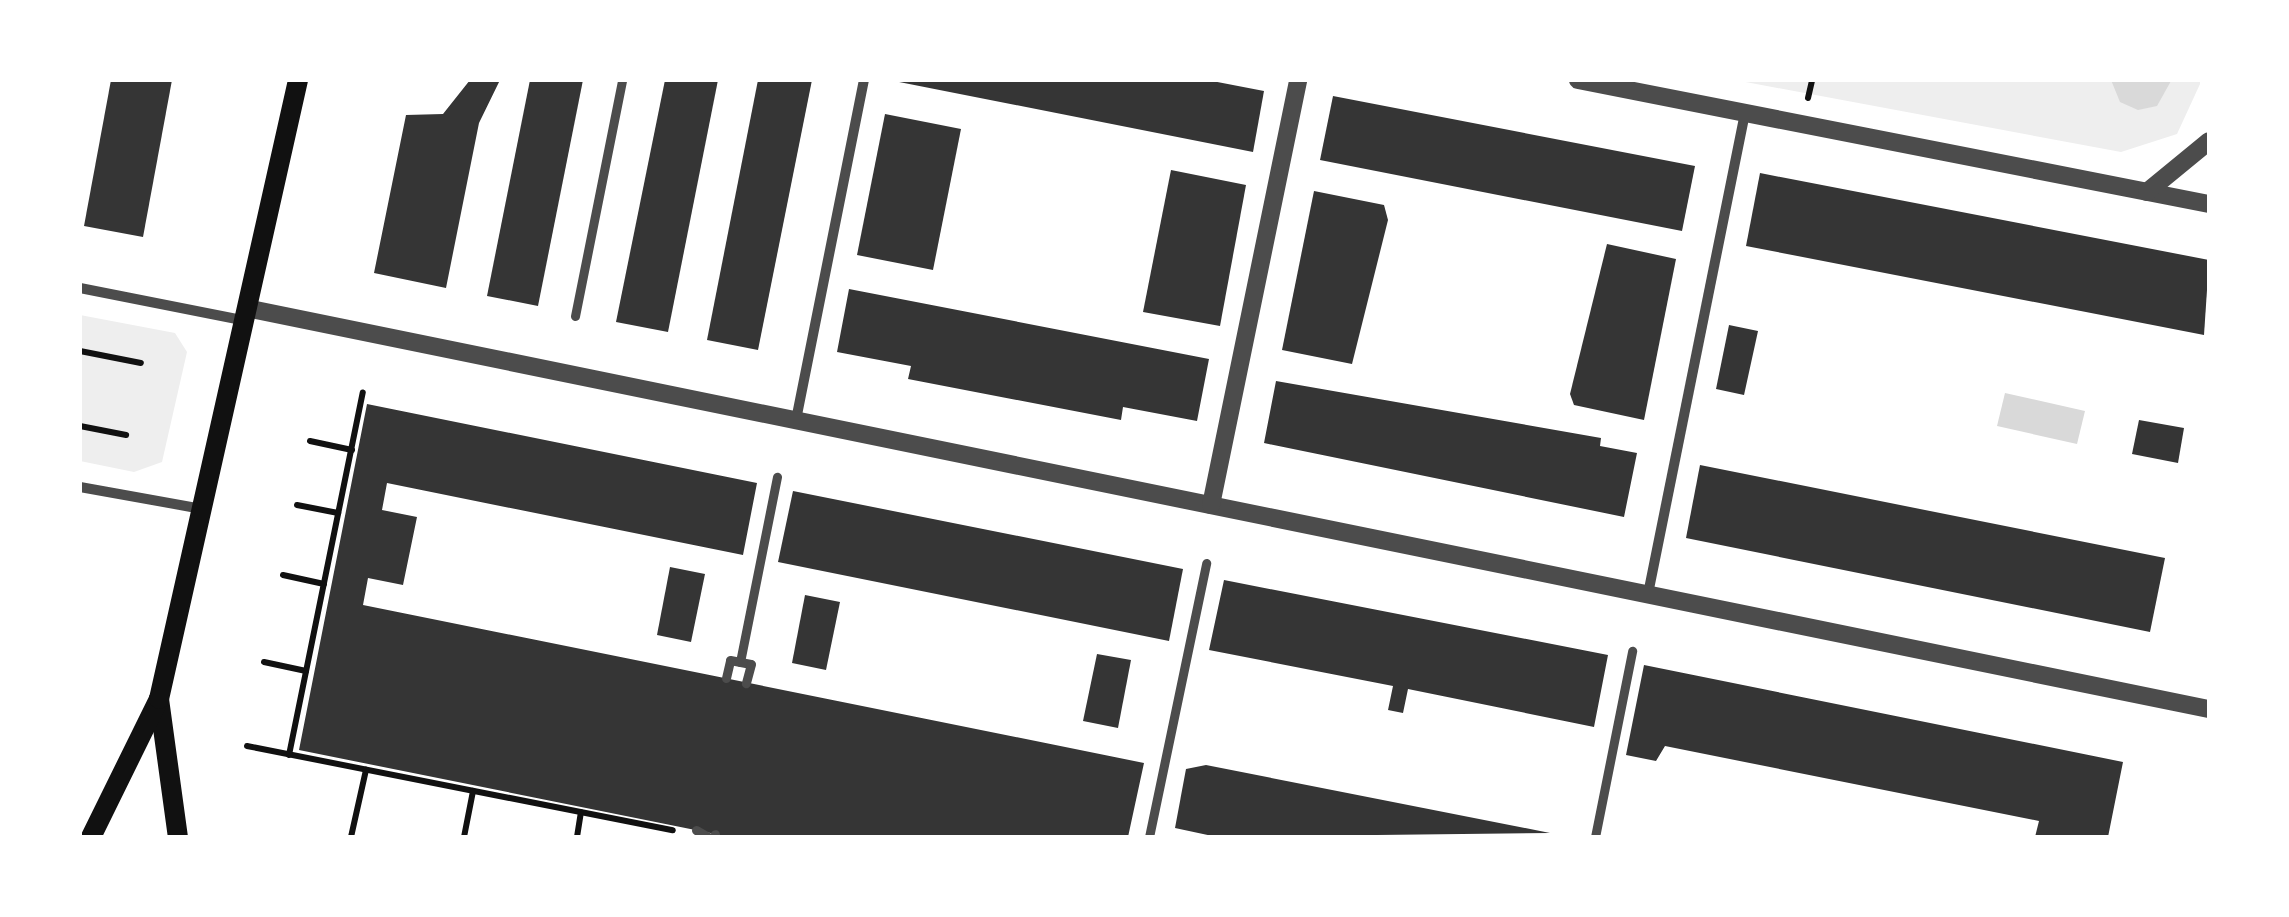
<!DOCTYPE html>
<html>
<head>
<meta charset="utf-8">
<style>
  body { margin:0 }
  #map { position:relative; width:2289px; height:917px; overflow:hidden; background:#fff; font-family:"Noto Serif",serif }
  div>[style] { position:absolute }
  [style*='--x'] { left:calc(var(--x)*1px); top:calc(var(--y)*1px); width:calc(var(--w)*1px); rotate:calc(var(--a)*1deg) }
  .green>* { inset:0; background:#eee }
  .water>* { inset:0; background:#d9d9d9 }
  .building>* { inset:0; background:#353535 }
  .path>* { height:6px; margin:-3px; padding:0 3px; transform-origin:3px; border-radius:3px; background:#111 }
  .pedestrian>* { height:9px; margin:-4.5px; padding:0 4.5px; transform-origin:4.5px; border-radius:4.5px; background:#4c4c4c }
  .minor>* { height:10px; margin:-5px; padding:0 5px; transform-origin:5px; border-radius:5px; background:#4c4c4c }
  .tertiary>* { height:18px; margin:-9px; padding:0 9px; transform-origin:9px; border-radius:9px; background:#4c4c4c }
  .secondary>* { height:20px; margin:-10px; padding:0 10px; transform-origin:10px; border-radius:10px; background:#111 }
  span { translate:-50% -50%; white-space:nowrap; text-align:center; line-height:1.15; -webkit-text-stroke:8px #fff; paint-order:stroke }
  .frame { position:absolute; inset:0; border:82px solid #fff; pointer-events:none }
</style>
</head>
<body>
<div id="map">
  <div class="green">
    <i style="clip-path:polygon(1735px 80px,2200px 80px,2200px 84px,2177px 134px,2121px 152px)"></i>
    <i style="clip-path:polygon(80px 315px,175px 333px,187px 352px,162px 462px,134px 472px,80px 461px)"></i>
  </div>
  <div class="water">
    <i style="clip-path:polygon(2111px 80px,2171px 80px,2171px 81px,2157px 106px,2138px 110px,2120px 102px)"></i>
    <i style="clip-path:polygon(2005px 393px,2085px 411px,2077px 444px,1997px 426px)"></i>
  </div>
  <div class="building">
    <i style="clip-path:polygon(111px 80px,172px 80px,143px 237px,84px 226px)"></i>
    <i style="clip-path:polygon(470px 80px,500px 80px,479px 123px,446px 288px,374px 273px,406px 115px,443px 114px)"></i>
    <i style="clip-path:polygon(530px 80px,583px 80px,538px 306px,487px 296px)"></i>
    <i style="clip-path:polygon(665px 80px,718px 80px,668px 332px,616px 322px)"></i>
    <i style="clip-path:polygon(758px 80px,812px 80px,758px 350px,707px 340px)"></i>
    <i style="clip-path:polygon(889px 80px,1207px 80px,1264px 91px,1253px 152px)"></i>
    <i style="clip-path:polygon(1333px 96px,1695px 166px,1682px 231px,1320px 160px)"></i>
    <i style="clip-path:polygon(885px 114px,961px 129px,933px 270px,857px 255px)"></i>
    <i style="clip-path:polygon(1171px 170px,1246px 185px,1220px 326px,1143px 312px)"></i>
    <i style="clip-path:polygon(1760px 173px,2209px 260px,2204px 335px,1746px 246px)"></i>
    <i style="clip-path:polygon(1314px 191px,1384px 205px,1388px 220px,1352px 364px,1282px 350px)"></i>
    <i style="clip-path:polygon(1607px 244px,1676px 259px,1644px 420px,1574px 405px,1570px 394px)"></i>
    <i style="clip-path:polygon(849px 289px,1209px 359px,1197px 421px,1123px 407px,1121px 420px,908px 379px,911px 366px,837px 352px)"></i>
    <i style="clip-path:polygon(1729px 325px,1758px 331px,1744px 395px,1716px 389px)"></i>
    <i style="clip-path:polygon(1276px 381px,1601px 438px,1600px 446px,1637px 453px,1624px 517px,1264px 443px)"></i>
    <i style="clip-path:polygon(367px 404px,757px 483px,743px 555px,387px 483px,382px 510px,417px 517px,403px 585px,368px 578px,363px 605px,1144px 763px,1128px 837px,730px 837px,299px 750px)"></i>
    <i style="clip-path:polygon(2139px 420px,2184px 428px,2178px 463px,2132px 454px)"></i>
    <i style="clip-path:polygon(1700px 465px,2165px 558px,2150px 632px,1686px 538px)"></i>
    <i style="clip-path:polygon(793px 491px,1183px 569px,1169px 641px,778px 562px)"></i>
    <i style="clip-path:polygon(670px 567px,705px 574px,691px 642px,657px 635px)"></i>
    <i style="clip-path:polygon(1224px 580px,1608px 655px,1594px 727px,1408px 689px,1403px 713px,1388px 710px,1393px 686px,1209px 650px)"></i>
    <i style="clip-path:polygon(805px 595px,840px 602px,826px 670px,792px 663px)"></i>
    <i style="clip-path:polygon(1097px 654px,1131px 660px,1118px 728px,1083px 721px)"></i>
    <i style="clip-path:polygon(1644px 665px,2123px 762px,2108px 837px,2035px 837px,2039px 821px,1665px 746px,1656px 761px,1626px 755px)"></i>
    <i style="clip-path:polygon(1206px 765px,1550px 833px,1217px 837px,1175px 828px,1186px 769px)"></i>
  </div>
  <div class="path">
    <i style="--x:1808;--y:98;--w:18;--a:-77"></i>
    <i style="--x:80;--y:351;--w:62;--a:11.1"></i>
    <i style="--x:80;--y:426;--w:47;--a:11.1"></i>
    <i style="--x:310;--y:441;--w:43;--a:12.1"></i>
    <i style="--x:297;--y:505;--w:42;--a:11"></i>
    <i style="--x:283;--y:575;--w:42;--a:12.4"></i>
    <i style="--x:264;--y:662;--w:43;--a:12.1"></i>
    <i style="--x:247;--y:746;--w:434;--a:11.2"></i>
    <i style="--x:289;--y:755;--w:370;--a:-78.5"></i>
    <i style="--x:351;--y:837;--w:69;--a:-77.4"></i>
    <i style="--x:464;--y:837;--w:47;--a:-78.9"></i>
    <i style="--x:577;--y:837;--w:25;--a:-81"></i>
  </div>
  <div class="pedestrian">
    <i style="--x:575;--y:316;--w:241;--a:-78.7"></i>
    <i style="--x:740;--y:662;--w:189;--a:-78.7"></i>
    <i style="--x:726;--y:678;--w:18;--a:-77"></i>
    <i style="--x:730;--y:660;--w:21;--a:11"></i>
    <i style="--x:751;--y:664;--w:20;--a:105"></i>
    <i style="--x:696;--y:830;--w:14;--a:30"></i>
    <i style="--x:714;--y:837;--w:3;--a:-72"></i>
    <i style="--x:1149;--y:837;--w:280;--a:-78.2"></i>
    <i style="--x:1595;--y:837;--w:190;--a:-78.7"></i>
  </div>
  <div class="minor">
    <i style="--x:80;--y:288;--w:170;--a:11.2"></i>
    <i style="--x:796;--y:420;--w:347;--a:-78.7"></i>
    <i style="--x:80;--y:487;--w:124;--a:10.2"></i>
    <i style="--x:1648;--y:594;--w:491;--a:-78.6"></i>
  </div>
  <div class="tertiary">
    <i style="--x:1578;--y:80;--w:643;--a:11.12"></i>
    <i style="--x:2147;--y:192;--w:80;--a:-39.4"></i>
    <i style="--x:251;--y:309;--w:1998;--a:11.55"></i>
    <i style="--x:1211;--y:505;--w:434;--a:-78.4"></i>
  </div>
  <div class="secondary">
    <i style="--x:159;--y:699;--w:139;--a:82.2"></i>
    <i style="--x:91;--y:837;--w:154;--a:-63.8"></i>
    <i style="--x:159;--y:699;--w:634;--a:-77.34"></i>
  </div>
  <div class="frame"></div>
</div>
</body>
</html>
